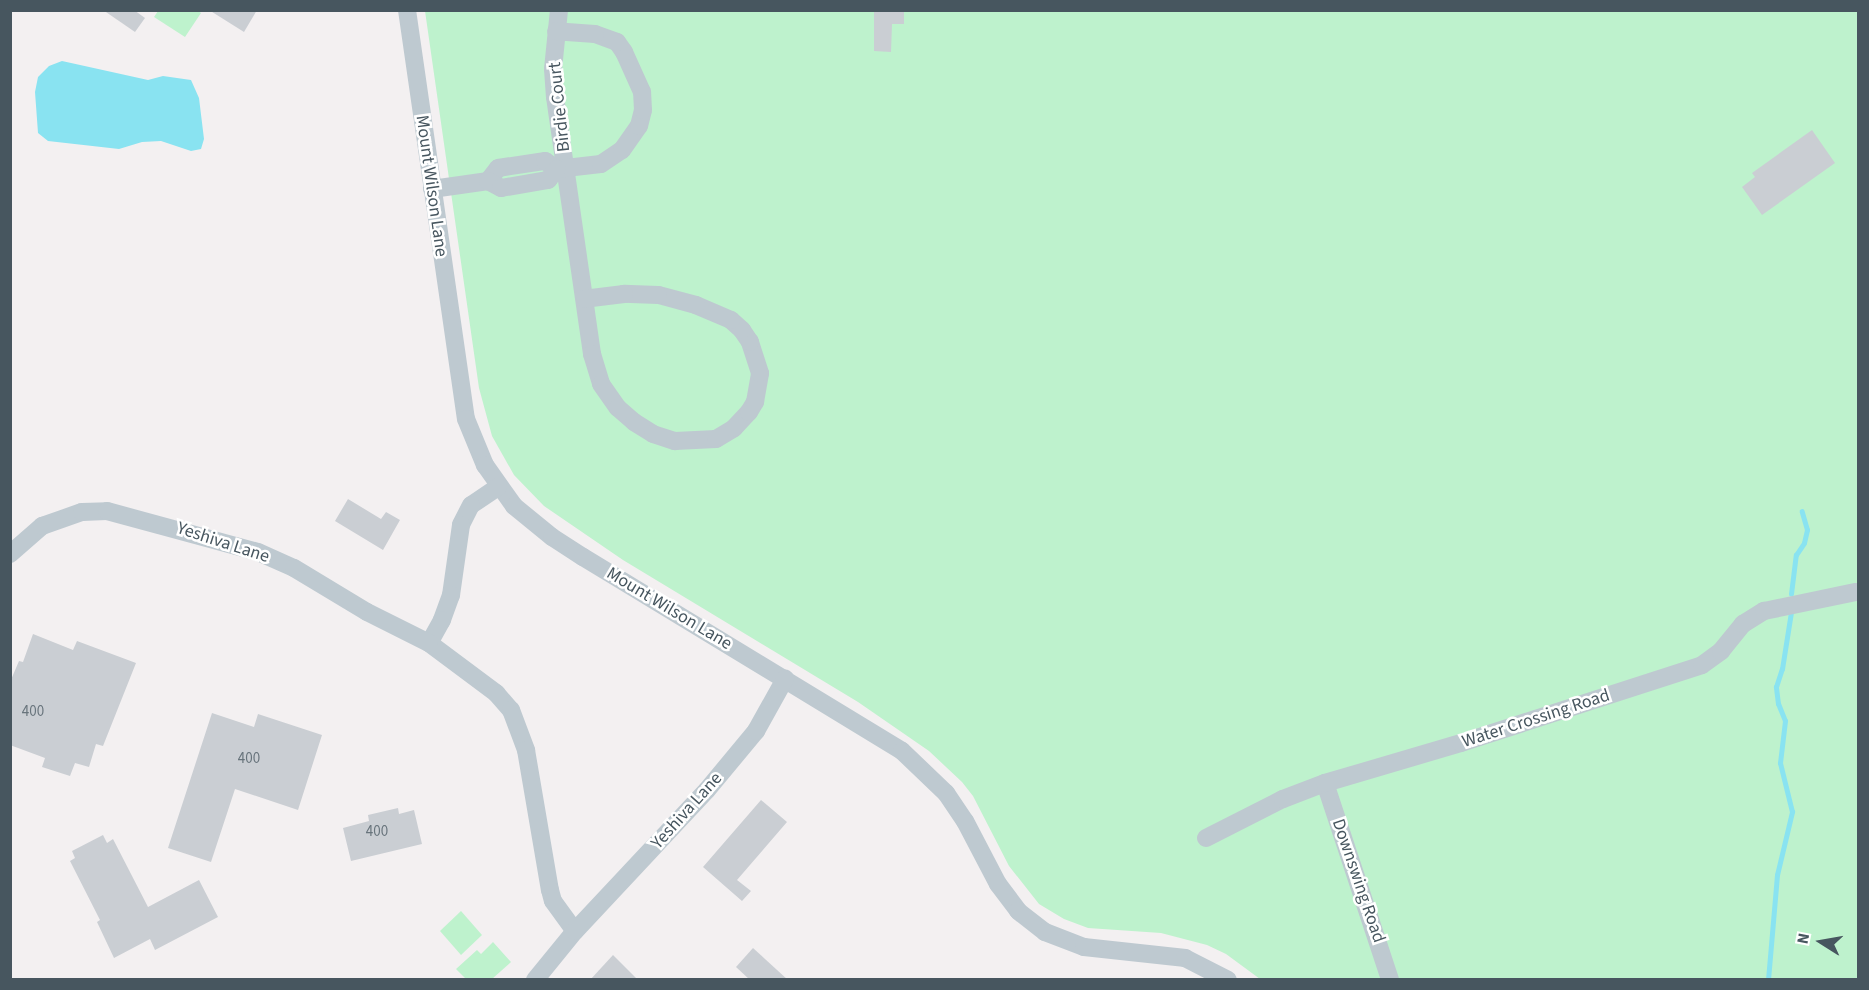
<!DOCTYPE html>
<html>
<head>
<meta charset="utf-8">
<style>
  body { margin:0 }
  #map { position:relative; width:1869px; height:990px; overflow:hidden; background:#f3f0f1; font-family:"Source Sans 3",sans-serif }
  div>[style] { position:absolute }
  [style*='--x'] { left:calc(var(--x)*1px); top:calc(var(--y)*1px); width:calc(var(--w)*1px); rotate:calc(var(--a)*1deg) }
  .green>* { inset:0; background:#bef2cd }
  .water>* { inset:0; background:#89e3f1 }
  .stream>* { height:4.5px; margin:-2.25px; padding:0 2.25px; transform-origin:2.25px; border-radius:2.25px; background:#89e3f1 }
  .building>* { inset:0; background:#caced3 }
  .street>* { height:18px; margin:-9px; padding:0 9px; transform-origin:9px; border-radius:9px; background:#bec9d0 }
  span { translate:-50% -50%; white-space:nowrap; text-align:center; line-height:1.15; -webkit-text-stroke:5px #fff; paint-order:stroke }
  .number-label { font-size:15px; color:#68747c }
  .number-label span { -webkit-text-stroke-width:0 }
  .street-label { font-size:18px; color:#47565f }
  .frame { position:absolute; inset:0; border:12px solid #47565f; pointer-events:none }
  .north { position:absolute; left:1791px; top:912px; width:60px; height:60px; -webkit-text-stroke:4px #fff; paint-order:stroke; rotate:281deg; font-size:16px; font-weight:700; line-height:24px; text-align:center; color:#47565f }
  .north::after { content:''; display:block; margin:auto; width:21px; height:27px; background:#47565f; clip-path:polygon(50% 0,100% 100%,50% 72%,0 100%) }
</style>
</head>
<body>
<div id="map">
  <div class="green">
    <i style="clip-path:polygon(158px 11px,198px 11px,201px 13px,185px 37px,154px 17px)"></i>
    <i style="clip-path:polygon(425px 11px,1858px 11px,1858px 979px,1260px 979px,1226px 954px,1207px 945px,1161px 933px,1088px 928px,1064px 919px,1039px 904px,1009px 866px,973px 796px,962px 782px,929px 751px,858px 702px,623px 560px,544px 506px,514px 475px,492px 436px,479px 388px)"></i>
    <i style="clip-path:polygon(461px 911px,482px 935px,461px 955px,440px 931px)"></i>
    <i style="clip-path:polygon(493px 942px,511px 962px,492px 979px,466px 979px,456px 969px,477px 950px,481px 954px)"></i>
  </div>
  <div class="water">
    <i style="clip-path:polygon(62px 61px,148px 80px,163px 76px,191px 80px,199px 98px,204px 139px,201px 149px,191px 151px,161px 141px,142px 142px,119px 149px,48px 141px,38px 133px,35px 92px,38px 77px,49px 66px)"></i>
  </div>
  <div class="stream">
    <i style="--x:1791;--y:594;--w:39;--a:-83"></i>
    <i style="--x:1796;--y:555;--w:14;--a:-56"></i>
    <i style="--x:1804;--y:543;--w:13;--a:-77"></i>
    <i style="--x:1807;--y:530;--w:19;--a:-106"></i>
    <i style="--x:1768;--y:980;--w:105;--a:-85.1"></i>
    <i style="--x:1777;--y:875;--w:65;--a:-76.6"></i>
    <i style="--x:1792;--y:812;--w:50;--a:-103.8"></i>
    <i style="--x:1780;--y:763;--w:42;--a:-83.2"></i>
    <i style="--x:1785;--y:721;--w:18;--a:-112"></i>
    <i style="--x:1778;--y:704;--w:17;--a:-97"></i>
    <i style="--x:1776;--y:687;--w:19;--a:-72"></i>
    <i style="--x:1782;--y:669;--w:58;--a:-81"></i>
  </div>
  <div class="building">
    <i style="clip-path:polygon(103px 10px,134px 10px,145px 18px,135px 32px)"></i>
    <i style="clip-path:polygon(209px 10px,257px 10px,244px 32px)"></i>
    <i style="clip-path:polygon(874px 10px,904px 10px,904px 24px,892px 24px,891px 52px,874px 51px)"></i>
    <i style="clip-path:polygon(1812px 130px,1835px 163px,1762px 215px,1742px 187px,1755px 177px,1752px 173px)"></i>
    <i style="clip-path:polygon(348px 499px,381px 519px,386px 512px,400px 520px,383px 550px,335px 521px)"></i>
    <i style="clip-path:polygon(33px 634px,73px 650px,77px 641px,136px 663px,103px 746px,96px 744px,89px 767px,75px 763px,70px 776px,42px 767px,45px 758px,10px 745px,10px 682px,19px 661px,23px 662px)"></i>
    <i style="clip-path:polygon(212px 713px,254px 727px,258px 714px,322px 735px,298px 810px,235px 789px,211px 862px,168px 848px)"></i>
    <i style="clip-path:polygon(761px 800px,787px 822px,737px 880px,751px 891px,742px 901px,703px 867px)"></i>
    <i style="clip-path:polygon(398px 808px,399px 814px,414px 810px,422px 844px,351px 861px,343px 828px,369px 821px,368px 815px)"></i>
    <i style="clip-path:polygon(103px 835px,107px 843px,113px 839px,148px 907px,199px 880px,218px 917px,155px 950px,150px 939px,114px 958px,97px 922px,100px 920px,70px 861px,75px 858px,72px 851px)"></i>
    <i style="clip-path:polygon(753px 948px,788px 980px,750px 980px,736px 967px)"></i>
    <i style="clip-path:polygon(613px 955px,638px 980px,590px 980px)"></i>
  </div>
  <div class="street">
    <i style="--x:407;--y:10;--w:413;--a:81.8"></i>
    <i style="--x:466;--y:419;--w:50;--a:67.6"></i>
    <i style="--x:485;--y:465;--w:50;--a:54.7"></i>
    <i style="--x:514;--y:506;--w:49;--a:39.2"></i>
    <i style="--x:552;--y:537;--w:37;--a:33"></i>
    <i style="--x:583;--y:557;--w:373;--a:31.3"></i>
    <i style="--x:902;--y:751;--w:61;--a:43.7"></i>
    <i style="--x:946;--y:793;--w:34;--a:56"></i>
    <i style="--x:965;--y:821;--w:71;--a:62.4"></i>
    <i style="--x:998;--y:884;--w:34;--a:53"></i>
    <i style="--x:1018;--y:911;--w:34;--a:38"></i>
    <i style="--x:1045;--y:932;--w:42;--a:21"></i>
    <i style="--x:1084;--y:947;--w:102;--a:6.2"></i>
    <i style="--x:1185;--y:958;--w:48;--a:27.1"></i>
    <i style="--x:559;--y:10;--w:59;--a:95.8"></i>
    <i style="--x:553;--y:69;--w:28;--a:86"></i>
    <i style="--x:555;--y:97;--w:260;--a:81.8"></i>
    <i style="--x:592;--y:354;--w:31;--a:73"></i>
    <i style="--x:601;--y:384;--w:29;--a:55"></i>
    <i style="--x:618;--y:408;--w:21;--a:41"></i>
    <i style="--x:634;--y:422;--w:22;--a:32"></i>
    <i style="--x:653;--y:434;--w:23;--a:18"></i>
    <i style="--x:675;--y:441;--w:41;--a:-2.8"></i>
    <i style="--x:716;--y:439;--w:21;--a:-31"></i>
    <i style="--x:734;--y:428;--w:22;--a:-47"></i>
    <i style="--x:749;--y:412;--w:12;--a:-59"></i>
    <i style="--x:755;--y:402;--w:29;--a:-80"></i>
    <i style="--x:760;--y:373;--w:33;--a:-108"></i>
    <i style="--x:750;--y:342;--w:14;--a:-124"></i>
    <i style="--x:742;--y:330;--w:15;--a:-138"></i>
    <i style="--x:731;--y:320;--w:38;--a:-157"></i>
    <i style="--x:696;--y:305;--w:39;--a:-165"></i>
    <i style="--x:658;--y:295;--w:34;--a:-178"></i>
    <i style="--x:624;--y:294;--w:39;--a:173"></i>
    <i style="--x:488;--y:181;--w:16;--a:-52"></i>
    <i style="--x:498;--y:168;--w:48;--a:-8.5"></i>
    <i style="--x:545;--y:161;--w:14;--a:34"></i>
    <i style="--x:557;--y:169;--w:44;--a:-6.5"></i>
    <i style="--x:601;--y:164;--w:25;--a:-34"></i>
    <i style="--x:622;--y:150;--w:29;--a:-55"></i>
    <i style="--x:639;--y:126;--w:16;--a:-76"></i>
    <i style="--x:643;--y:110;--w:18;--a:-93"></i>
    <i style="--x:642;--y:92;--w:44;--a:-114.2"></i>
    <i style="--x:624;--y:52;--w:12;--a:-125"></i>
    <i style="--x:617;--y:42;--w:23;--a:-160"></i>
    <i style="--x:595;--y:34;--w:39;--a:-176"></i>
    <i style="--x:432;--y:189;--w:57;--a:-8.1"></i>
    <i style="--x:488;--y:181;--w:15;--a:28"></i>
    <i style="--x:501;--y:188;--w:48;--a:-9.7"></i>
    <i style="--x:548;--y:180;--w:14;--a:-51"></i>
    <i style="--x:498;--y:487;--w:32;--a:146"></i>
    <i style="--x:471;--y:505;--w:22;--a:117"></i>
    <i style="--x:461;--y:525;--w:71;--a:98.1"></i>
    <i style="--x:451;--y:595;--w:27;--a:110"></i>
    <i style="--x:442;--y:620;--w:26;--a:119"></i>
    <i style="--x:429;--y:643;--w:84;--a:36.7"></i>
    <i style="--x:496;--y:693;--w:23;--a:49"></i>
    <i style="--x:511;--y:710;--w:43;--a:69.4"></i>
    <i style="--x:526;--y:750;--w:142;--a:80.3"></i>
    <i style="--x:550;--y:890;--w:11;--a:75"></i>
    <i style="--x:553;--y:901;--w:37;--a:54"></i>
    <i style="--x:10;--y:554;--w:43;--a:-41.2"></i>
    <i style="--x:42;--y:526;--w:42;--a:-19.3"></i>
    <i style="--x:82;--y:512;--w:25;--a:-2"></i>
    <i style="--x:107;--y:511;--w:156;--a:15.2"></i>
    <i style="--x:258;--y:552;--w:39;--a:24"></i>
    <i style="--x:294;--y:568;--w:85;--a:31.1"></i>
    <i style="--x:367;--y:612;--w:69;--a:26.6"></i>
    <i style="--x:1325;--y:783;--w:207;--a:71.7"></i>
    <i style="--x:1206;--y:838;--w:86;--a:-26.9"></i>
    <i style="--x:1283;--y:799;--w:45;--a:-20.9"></i>
    <i style="--x:1325;--y:783;--w:142;--a:-16.4"></i>
    <i style="--x:1461;--y:743;--w:253;--a:-17.9"></i>
    <i style="--x:1702;--y:665;--w:24;--a:-36"></i>
    <i style="--x:1721;--y:651;--w:35;--a:-51"></i>
    <i style="--x:1743;--y:624;--w:25;--a:-32"></i>
    <i style="--x:1764;--y:611;--w:94;--a:-11.7"></i>
    <i style="--x:535;--y:980;--w:63;--a:-50.8"></i>
    <i style="--x:575;--y:931;--w:193;--a:-46.9"></i>
    <i style="--x:707;--y:790;--w:77;--a:-50.3"></i>
    <i style="--x:756;--y:731;--w:60;--a:-60.9"></i>
  </div>
  <div class="number-label">
    <span style="left:33px;top:712px">400</span>
    <span style="left:249px;top:759px">400</span>
    <span style="left:377px;top:832px">400</span>
  </div>
  <div class="street-label">
    <span style="left:560px;top:107px;rotate:-96deg">Birdie Court</span>
    <span style="left:431px;top:186px;rotate:82deg">Mount Wilson Lane</span>
    <span style="left:223px;top:543px;rotate:18deg">Yeshiva Lane</span>
    <span style="left:669px;top:609px;rotate:31deg">Mount Wilson Lane</span>
    <span style="left:1536px;top:719px;rotate:-18deg">Water Crossing Road</span>
    <span style="left:687px;top:811px;rotate:-48deg">Yeshiva Lane</span>
    <span style="left:1358px;top:881px;rotate:71deg">Downswing Road</span>
  </div>
  <div class="frame"></div>
  <div class="north">N</div>
</div>
</body>
</html>
